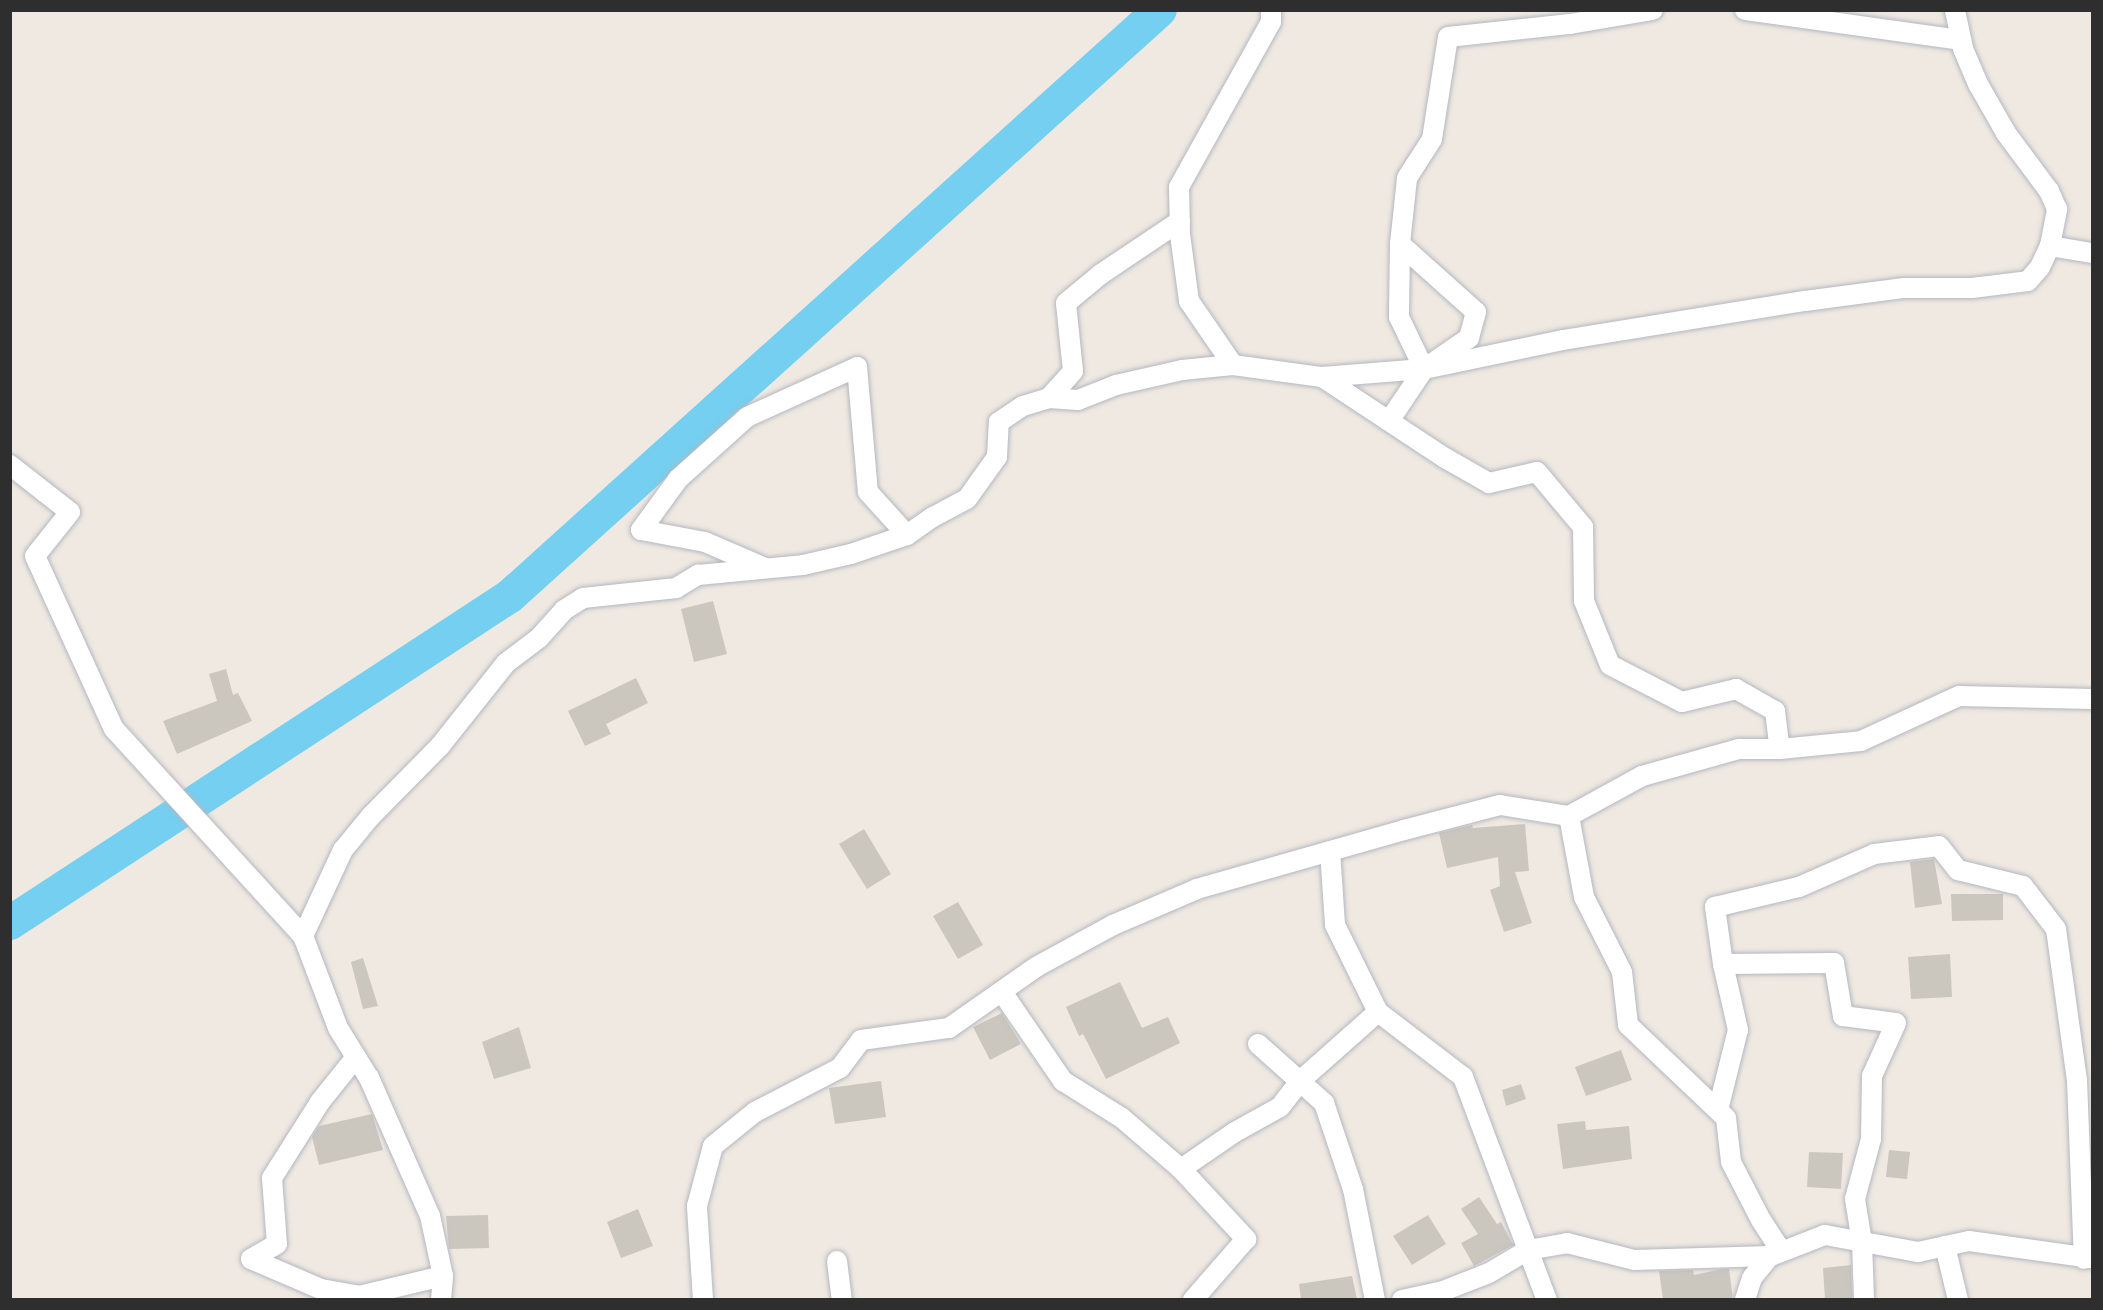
<!DOCTYPE html>
<html>
<head>
<meta charset="utf-8">
<style>
  body { margin:0 }
  #map { position:relative; width:2103px; height:1310px; overflow:hidden; background:#efe9e1; font-family:"Varela Round",sans-serif }
  div>[style] { position:absolute }
  [style*='--x'] { left:calc(var(--x)*1px); top:calc(var(--y)*1px); width:calc(var(--w)*1px); rotate:calc(var(--a)*1deg) }
  .river>* { height:34px; margin:-17px; padding:0 17px; transform-origin:17px; border-radius:17px; background:#75cff0 }
  .building>* { inset:0; background:#cbc7bf }
  .roads { filter:drop-shadow(0 0 2px #b4b7c1) drop-shadow(0 0 2px #b4b7c1) }
  .street>* { height:20px; margin:-10px; padding:0 10px; transform-origin:10px; border-radius:10px; background:#fff }
  span { translate:-50% -50%; white-space:nowrap; text-align:center; line-height:1.15; -webkit-text-stroke:6px #fff; paint-order:stroke }
  .frame { position:absolute; inset:0; border:12px solid #2e2e2e; pointer-events:none }
</style>
</head>
<body>
<div id="map">
  <div class="river">
    <i style="--x:10;--y:923;--w:597;--a:-33.18"></i>
    <i style="--x:510;--y:596;--w:875;--a:-42.04"></i>
  </div>
  <div class="building">
    <i style="clip-path:polygon(713px 601px,727px 654px,694px 662px,681px 609px)"></i>
    <i style="clip-path:polygon(226px 669px,233px 695px,238px 693px,252px 721px,177px 754px,163px 721px,217px 701px,209px 674px)"></i>
    <i style="clip-path:polygon(636px 678px,648px 703px,606px 724px,611px 734px,585px 746px,568px 711px)"></i>
    <i style="clip-path:polygon(1525px 824px,1529px 871px,1515px 872px,1532px 923px,1504px 932px,1490px 890px,1500px 886px,1498px 857px,1447px 868px,1439px 833px,1472px 825px,1473px 828px)"></i>
    <i style="clip-path:polygon(864px 829px,891px 874px,867px 889px,839px 844px)"></i>
    <i style="clip-path:polygon(1934px 859px,1942px 904px,1915px 908px,1910px 862px)"></i>
    <i style="clip-path:polygon(1951px 894px,2003px 894px,2003px 920px,1952px 921px)"></i>
    <i style="clip-path:polygon(958px 902px,983px 945px,958px 959px,933px 916px)"></i>
    <i style="clip-path:polygon(1950px 954px,1952px 997px,1911px 999px,1908px 957px)"></i>
    <i style="clip-path:polygon(363px 958px,378px 1006px,363px 1009px,351px 962px)"></i>
    <i style="clip-path:polygon(1120px 982px,1142px 1028px,1168px 1017px,1180px 1043px,1106px 1079px,1083px 1034px,1079px 1036px,1066px 1007px)"></i>
    <i style="clip-path:polygon(1002px 1013px,1021px 1044px,990px 1060px,973px 1027px)"></i>
    <i style="clip-path:polygon(519px 1027px,531px 1068px,494px 1079px,482px 1042px)"></i>
    <i style="clip-path:polygon(1621px 1050px,1632px 1080px,1586px 1096px,1575px 1067px)"></i>
    <i style="clip-path:polygon(881px 1081px,886px 1117px,835px 1124px,829px 1088px)"></i>
    <i style="clip-path:polygon(1521px 1084px,1526px 1099px,1506px 1106px,1502px 1090px)"></i>
    <i style="clip-path:polygon(372px 1114px,383px 1150px,319px 1165px,312px 1137px,319px 1126px)"></i>
    <i style="clip-path:polygon(1585px 1121px,1586px 1130px,1629px 1126px,1632px 1159px,1563px 1169px,1557px 1124px)"></i>
    <i style="clip-path:polygon(1889px 1150px,1910px 1152px,1907px 1179px,1886px 1177px)"></i>
    <i style="clip-path:polygon(1809px 1152px,1843px 1153px,1841px 1189px,1807px 1187px)"></i>
    <i style="clip-path:polygon(1479px 1197px,1497px 1224px,1501px 1222px,1513px 1245px,1474px 1266px,1461px 1243px,1478px 1234px,1461px 1209px)"></i>
    <i style="clip-path:polygon(638px 1209px,653px 1246px,621px 1258px,607px 1222px)"></i>
    <i style="clip-path:polygon(488px 1215px,489px 1248px,449px 1249px,446px 1216px)"></i>
    <i style="clip-path:polygon(1428px 1215px,1446px 1244px,1412px 1265px,1393px 1236px)"></i>
    <i style="clip-path:polygon(1851px 1265px,1852px 1299px,1825px 1299px,1823px 1268px)"></i>
    <i style="clip-path:polygon(1722px 1269px,1729px 1269px,1733px 1299px,1663px 1299px,1659px 1271px,1693px 1270px,1694px 1275px)"></i>
    <i style="clip-path:polygon(1352px 1276px,1357px 1299px,1301px 1299px,1299px 1284px)"></i>
  </div>
  <div class="roads">
    <div class="street">
      <i style="--x:1745;--y:10;--w:218;--a:7.9"></i>
      <i style="--x:1400;--y:244;--w:66;--a:-83.9"></i>
      <i style="--x:1407;--y:178;--w:46;--a:-57.3"></i>
      <i style="--x:1432;--y:139;--w:103;--a:-81.1"></i>
      <i style="--x:1448;--y:37;--w:123;--a:-6.1"></i>
      <i style="--x:1570;--y:24;--w:84;--a:-9.6"></i>
      <i style="--x:2050;--y:246;--w:43;--a:9.5"></i>
      <i style="--x:1233;--y:365;--w:78;--a:-124.5"></i>
      <i style="--x:1189;--y:301;--w:68;--a:-97.7"></i>
      <i style="--x:1180;--y:234;--w:47;--a:-91.2"></i>
      <i style="--x:1179;--y:187;--w:189;--a:-60.9"></i>
      <i style="--x:1271;--y:22;--w:12;--a:-90"></i>
      <i style="--x:1322;--y:377;--w:147;--a:33.4"></i>
      <i style="--x:1445;--y:458;--w:51;--a:29.6"></i>
      <i style="--x:1489;--y:483;--w:49;--a:-12.9"></i>
      <i style="--x:1537;--y:472;--w:72;--a:50.1"></i>
      <i style="--x:1583;--y:527;--w:74;--a:89.2"></i>
      <i style="--x:1584;--y:601;--w:69;--a:67.9"></i>
      <i style="--x:1610;--y:665;--w:81;--a:27.2"></i>
      <i style="--x:1682;--y:702;--w:56;--a:-13.5"></i>
      <i style="--x:1736;--y:689;--w:45;--a:29.4"></i>
      <i style="--x:1775;--y:711;--w:38;--a:83"></i>
      <i style="--x:1049;--y:398;--w:36;--a:-48"></i>
      <i style="--x:1073;--y:371;--w:68;--a:-95.9"></i>
      <i style="--x:1066;--y:303;--w:45;--a:-39.6"></i>
      <i style="--x:1101;--y:274;--w:95;--a:-33.9"></i>
      <i style="--x:1389;--y:421;--w:63;--a:-56.1"></i>
      <i style="--x:1424;--y:369;--w:55;--a:-34.6"></i>
      <i style="--x:1469;--y:338;--w:27;--a:-75"></i>
      <i style="--x:1476;--y:312;--w:102;--a:-138.2"></i>
      <i style="--x:1400;--y:244;--w:73;--a:90.8"></i>
      <i style="--x:1399;--y:317;--w:58;--a:64.3"></i>
      <i style="--x:10;--y:465;--w:76;--a:38.1"></i>
      <i style="--x:70;--y:512;--w:56;--a:128.5"></i>
      <i style="--x:35;--y:556;--w:190;--a:65.5"></i>
      <i style="--x:114;--y:729;--w:280;--a:47.6"></i>
      <i style="--x:765;--y:568;--w:65;--a:-156.6"></i>
      <i style="--x:705;--y:542;--w:65;--a:-169.4"></i>
      <i style="--x:641;--y:530;--w:63;--a:-54"></i>
      <i style="--x:678;--y:479;--w:93;--a:-41.9"></i>
      <i style="--x:747;--y:417;--w:121;--a:-24.4"></i>
      <i style="--x:857;--y:367;--w:125;--a:85"></i>
      <i style="--x:868;--y:492;--w:58;--a:47.8"></i>
      <i style="--x:1569;--y:816;--w:82;--a:79.5"></i>
      <i style="--x:1584;--y:897;--w:84;--a:63.1"></i>
      <i style="--x:1622;--y:972;--w:53;--a:83.5"></i>
      <i style="--x:1628;--y:1025;--w:135;--a:43.5"></i>
      <i style="--x:1726;--y:1118;--w:44;--a:83.5"></i>
      <i style="--x:1731;--y:1162;--w:65;--a:62.7"></i>
      <i style="--x:1761;--y:1220;--w:31;--a:57"></i>
      <i style="--x:1778;--y:1246;--w:41;--a:129.1"></i>
      <i style="--x:1752;--y:1278;--w:23;--a:108"></i>
      <i style="--x:1330;--y:851;--w:74;--a:86.1"></i>
      <i style="--x:1335;--y:925;--w:97;--a:63.7"></i>
      <i style="--x:1378;--y:1012;--w:107;--a:37.4"></i>
      <i style="--x:1463;--y:1077;--w:238;--a:69.4"></i>
      <i style="--x:1723;--y:964;--w:111;--a:-0.5"></i>
      <i style="--x:1834;--y:963;--w:54;--a:80.4"></i>
      <i style="--x:1843;--y:1016;--w:53;--a:7.5"></i>
      <i style="--x:1896;--y:1023;--w:58;--a:114.4"></i>
      <i style="--x:1872;--y:1076;--w:63;--a:90.9"></i>
      <i style="--x:1871;--y:1139;--w:62;--a:104.9"></i>
      <i style="--x:1855;--y:1199;--w:44;--a:80.8"></i>
      <i style="--x:1862;--y:1242;--w:58;--a:88"></i>
      <i style="--x:1002;--y:992;--w:108;--a:55.6"></i>
      <i style="--x:1063;--y:1081;--w:70;--a:32.1"></i>
      <i style="--x:1122;--y:1118;--w:78;--a:40.8"></i>
      <i style="--x:1181;--y:1169;--w:65;--a:-34.4"></i>
      <i style="--x:1235;--y:1132;--w:51;--a:-29.1"></i>
      <i style="--x:1280;--y:1107;--w:33;--a:-52"></i>
      <i style="--x:1300;--y:1081;--w:104;--a:-41.5"></i>
      <i style="--x:1258;--y:1044;--w:89;--a:41.8"></i>
      <i style="--x:1324;--y:1103;--w:91;--a:71.4"></i>
      <i style="--x:1353;--y:1189;--w:113;--a:78.8"></i>
      <i style="--x:356;--y:1057;--w:58;--a:128.7"></i>
      <i style="--x:320;--y:1102;--w:90;--a:122.3"></i>
      <i style="--x:272;--y:1178;--w:66;--a:85.7"></i>
      <i style="--x:277;--y:1244;--w:30;--a:150"></i>
      <i style="--x:251;--y:1259;--w:76;--a:23.2"></i>
      <i style="--x:321;--y:1289;--w:39;--a:10"></i>
      <i style="--x:359;--y:1296;--w:86;--a:-13.4"></i>
      <i style="--x:1718;--y:1110;--w:82;--a:-76"></i>
      <i style="--x:1738;--y:1030;--w:68;--a:-102.8"></i>
      <i style="--x:1723;--y:964;--w:58;--a:-98"></i>
      <i style="--x:1715;--y:907;--w:86;--a:-13.4"></i>
      <i style="--x:1799;--y:887;--w:82;--a:-23.7"></i>
      <i style="--x:1874;--y:854;--w:65;--a:-7"></i>
      <i style="--x:1939;--y:846;--w:31;--a:52"></i>
      <i style="--x:1958;--y:870;--w:67;--a:13.8"></i>
      <i style="--x:2023;--y:886;--w:54;--a:52.5"></i>
      <i style="--x:2056;--y:929;--w:152;--a:82.1"></i>
      <i style="--x:2077;--y:1080;--w:179;--a:87.8"></i>
      <i style="--x:1181;--y:1169;--w:96;--a:47.1"></i>
      <i style="--x:1246;--y:1239;--w:81;--a:131"></i>
      <i style="--x:1945;--y:1246;--w:56;--a:76.5"></i>
      <i style="--x:837;--y:1261;--w:39;--a:83"></i>
      <i style="--x:441;--y:1300;--w:24;--a:-85"></i>
      <i style="--x:443;--y:1276;--w:61;--a:-102.2"></i>
      <i style="--x:430;--y:1216;--w:151;--a:-113.8"></i>
      <i style="--x:369;--y:1078;--w:59;--a:-121.8"></i>
      <i style="--x:338;--y:1028;--w:98;--a:-110.8"></i>
      <i style="--x:303;--y:936;--w:95;--a:-65.1"></i>
      <i style="--x:343;--y:850;--w:43;--a:-50.7"></i>
      <i style="--x:370;--y:817;--w:100;--a:-45.4"></i>
      <i style="--x:440;--y:746;--w:106;--a:-51.5"></i>
      <i style="--x:506;--y:663;--w:41;--a:-37.1"></i>
      <i style="--x:539;--y:638;--w:38;--a:-48"></i>
      <i style="--x:564;--y:610;--w:22;--a:-32"></i>
      <i style="--x:583;--y:598;--w:94;--a:-6.1"></i>
      <i style="--x:676;--y:588;--w:26;--a:-31"></i>
      <i style="--x:698;--y:575;--w:105;--a:-5.4"></i>
      <i style="--x:803;--y:565;--w:49;--a:-12.9"></i>
      <i style="--x:851;--y:554;--w:59;--a:-18.7"></i>
      <i style="--x:907;--y:535;--w:32;--a:-35"></i>
      <i style="--x:933;--y:517;--w:38;--a:-28"></i>
      <i style="--x:967;--y:499;--w:52;--a:-54.5"></i>
      <i style="--x:997;--y:457;--w:35;--a:-87"></i>
      <i style="--x:999;--y:422;--w:29;--a:-34"></i>
      <i style="--x:1023;--y:406;--w:27;--a:-17"></i>
      <i style="--x:1049;--y:398;--w:29;--a:4"></i>
      <i style="--x:1078;--y:400;--w:41;--a:-21.5"></i>
      <i style="--x:1116;--y:385;--w:68;--a:-12.8"></i>
      <i style="--x:1182;--y:370;--w:51;--a:-5.6"></i>
      <i style="--x:1233;--y:365;--w:90;--a:7.7"></i>
      <i style="--x:1322;--y:377;--w:102;--a:-4.5"></i>
      <i style="--x:1424;--y:369;--w:142;--a:-11.8"></i>
      <i style="--x:1563;--y:340;--w:245;--a:-9.2"></i>
      <i style="--x:1805;--y:301;--w:100;--a:-7.5"></i>
      <i style="--x:1904;--y:288;--w:68;--a:0"></i>
      <i style="--x:1972;--y:288;--w:56;--a:-7.1"></i>
      <i style="--x:2028;--y:281;--w:18;--a:-49"></i>
      <i style="--x:2040;--y:267;--w:23;--a:-65"></i>
      <i style="--x:2050;--y:246;--w:38;--a:-79"></i>
      <i style="--x:2057;--y:209;--w:20;--a:-114"></i>
      <i style="--x:2049;--y:191;--w:72;--a:-126.6"></i>
      <i style="--x:2006;--y:133;--w:56;--a:-119.7"></i>
      <i style="--x:1978;--y:84;--w:39;--a:-113"></i>
      <i style="--x:1963;--y:48;--w:39;--a:-102"></i>
      <i style="--x:703;--y:1300;--w:94;--a:-93.7"></i>
      <i style="--x:697;--y:1206;--w:62;--a:-75.1"></i>
      <i style="--x:713;--y:1146;--w:54;--a:-39"></i>
      <i style="--x:755;--y:1112;--w:96;--a:-27.4"></i>
      <i style="--x:840;--y:1068;--w:35;--a:-53"></i>
      <i style="--x:861;--y:1040;--w:89;--a:-7.8"></i>
      <i style="--x:949;--y:1028;--w:106;--a:-35"></i>
      <i style="--x:1036;--y:967;--w:88;--a:-28.6"></i>
      <i style="--x:1113;--y:925;--w:91;--a:-23.2"></i>
      <i style="--x:1197;--y:889;--w:215;--a:-15.9"></i>
      <i style="--x:1404;--y:830;--w:99;--a:-14.6"></i>
      <i style="--x:1500;--y:805;--w:70;--a:9.1"></i>
      <i style="--x:1569;--y:816;--w:83;--a:-28.7"></i>
      <i style="--x:1642;--y:776;--w:101;--a:-15.6"></i>
      <i style="--x:1739;--y:749;--w:41;--a:0"></i>
      <i style="--x:1780;--y:749;--w:81;--a:-5.6"></i>
      <i style="--x:1861;--y:741;--w:108;--a:-24.7"></i>
      <i style="--x:1959;--y:696;--w:133;--a:1.3"></i>
      <i style="--x:1402;--y:1300;--w:42;--a:-12.4"></i>
      <i style="--x:1443;--y:1291;--w:49;--a:-21.4"></i>
      <i style="--x:1489;--y:1273;--w:45;--a:-30.5"></i>
      <i style="--x:1528;--y:1250;--w:40;--a:-10"></i>
      <i style="--x:1567;--y:1243;--w:69;--a:14.2"></i>
      <i style="--x:1634;--y:1260;--w:137;--a:-1.7"></i>
      <i style="--x:1771;--y:1256;--w:58;--a:-21.3"></i>
      <i style="--x:1825;--y:1235;--w:95;--a:10.4"></i>
      <i style="--x:1918;--y:1252;--w:52;--a:-12.2"></i>
      <i style="--x:1969;--y:1241;--w:124;--a:7.9"></i>
    </div>
  </div>
  <div class="frame"></div>
</div>
</body>
</html>
